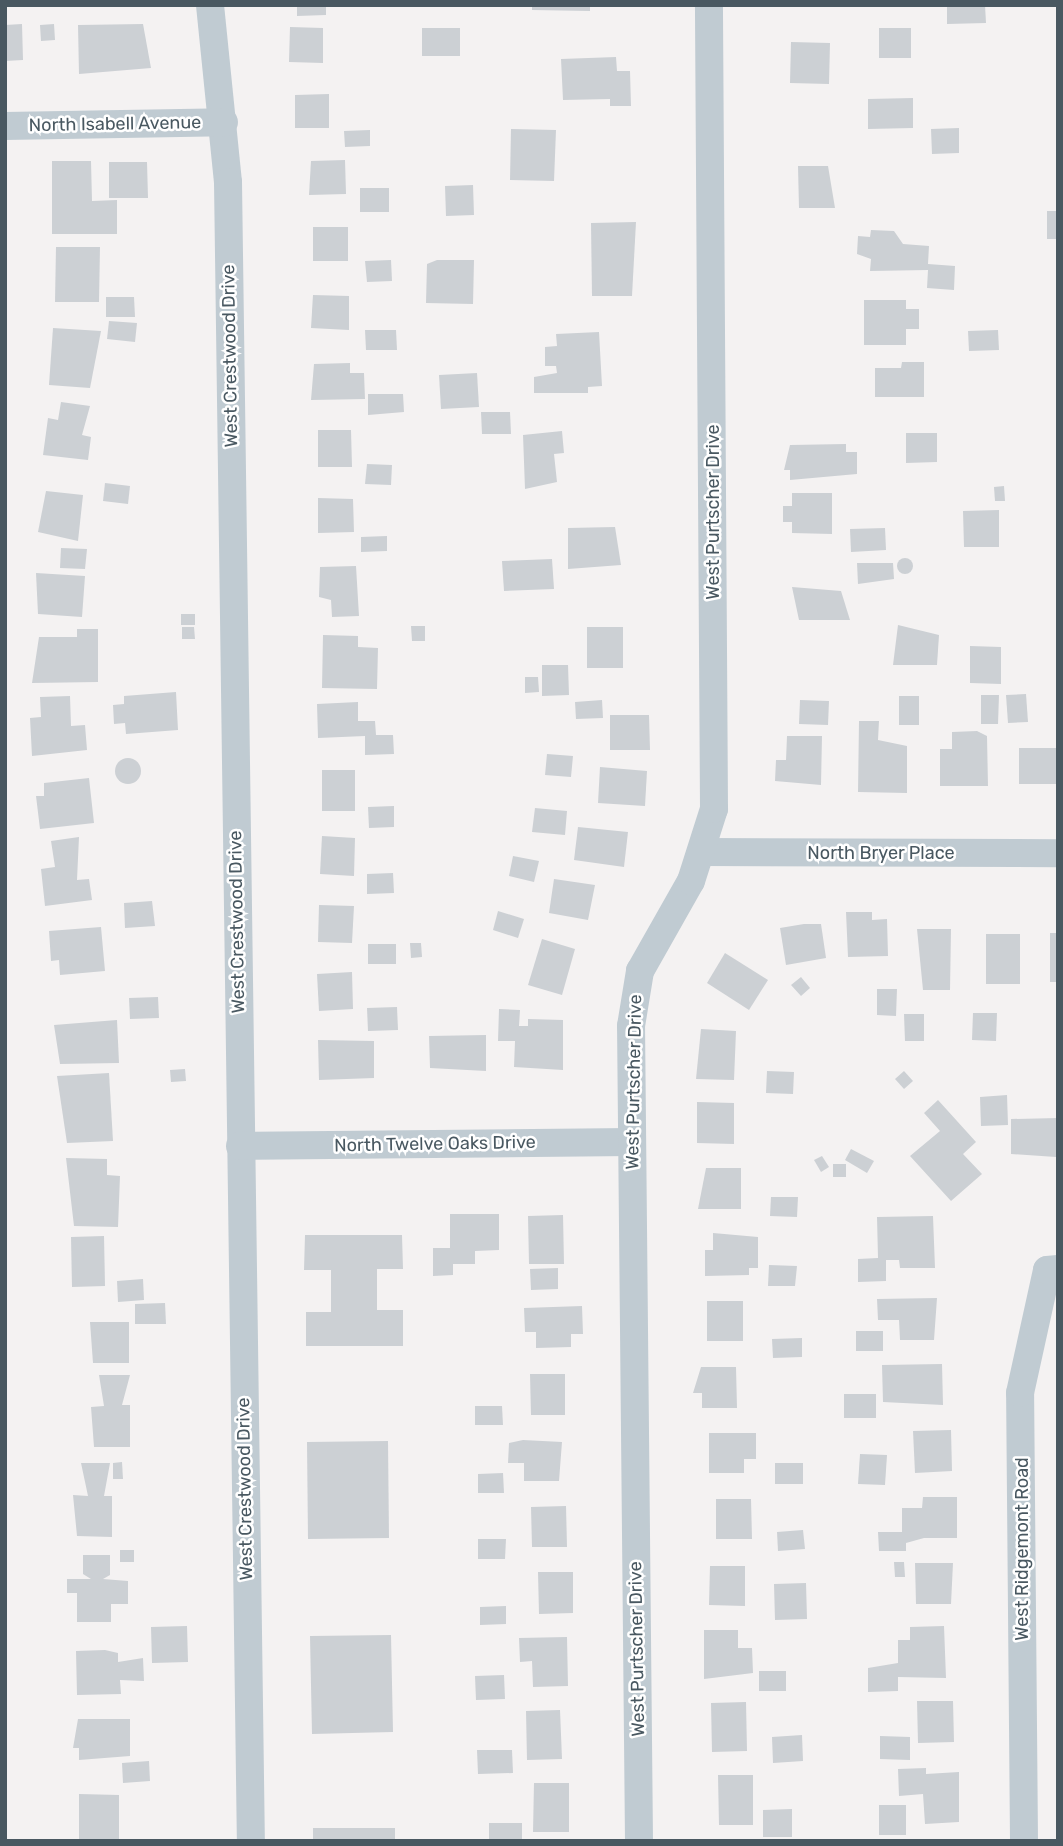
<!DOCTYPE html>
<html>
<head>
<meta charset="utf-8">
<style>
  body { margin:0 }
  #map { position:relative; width:1063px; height:1846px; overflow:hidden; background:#f4f2f2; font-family:Rubik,sans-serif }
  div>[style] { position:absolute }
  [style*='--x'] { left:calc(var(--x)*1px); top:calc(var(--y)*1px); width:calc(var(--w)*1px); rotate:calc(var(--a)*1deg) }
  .building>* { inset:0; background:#ccd0d4 }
  .round { border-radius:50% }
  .minor>* { height:28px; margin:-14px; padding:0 14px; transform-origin:14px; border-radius:14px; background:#c0cbd2 }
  span { translate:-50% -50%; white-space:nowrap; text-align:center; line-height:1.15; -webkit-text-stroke:5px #fff; paint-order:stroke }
  .street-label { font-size:18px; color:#495861 }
  .frame { position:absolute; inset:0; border:7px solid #495861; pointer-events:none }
</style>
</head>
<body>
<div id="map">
  <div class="building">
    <i style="clip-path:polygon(297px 5px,326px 5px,326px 15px,297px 16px)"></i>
    <i style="clip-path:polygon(532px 5px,590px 5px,590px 11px,532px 10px)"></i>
    <i style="clip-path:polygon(947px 5px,985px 5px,986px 23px,947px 24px)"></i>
    <i style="clip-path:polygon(22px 24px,23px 60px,5px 61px,5px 25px)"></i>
    <i style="clip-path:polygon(54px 24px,55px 40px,41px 41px,40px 25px)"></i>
    <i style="clip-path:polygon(143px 24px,151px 68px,79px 74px,78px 25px)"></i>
    <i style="clip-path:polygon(290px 27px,323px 28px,323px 63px,289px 62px)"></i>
    <i style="clip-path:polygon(422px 28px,460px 28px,460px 56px,422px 56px)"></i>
    <i style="clip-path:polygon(879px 28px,911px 28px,911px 58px,879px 58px)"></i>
    <i style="clip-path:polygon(791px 42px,830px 43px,829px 84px,790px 83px)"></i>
    <i style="clip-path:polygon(616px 57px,617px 71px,630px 71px,631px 106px,610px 106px,610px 99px,563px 100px,561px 59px)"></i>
    <i style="clip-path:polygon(329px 94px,329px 128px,295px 128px,295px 95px)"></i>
    <i style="clip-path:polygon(913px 98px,913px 128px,868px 129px,868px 99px)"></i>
    <i style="clip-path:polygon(959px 128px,959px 153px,932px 154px,931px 129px)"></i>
    <i style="clip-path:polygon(511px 129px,556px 130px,554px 181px,510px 180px)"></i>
    <i style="clip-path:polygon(370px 130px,370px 146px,345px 147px,344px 131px)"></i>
    <i style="clip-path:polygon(345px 160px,346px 194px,309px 195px,311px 161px)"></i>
    <i style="clip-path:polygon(52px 161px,91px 161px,92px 201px,117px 200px,117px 234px,52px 234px)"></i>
    <i style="clip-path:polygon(109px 162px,147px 162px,148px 198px,109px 198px)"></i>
    <i style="clip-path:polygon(798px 166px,828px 166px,835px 208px,799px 208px)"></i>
    <i style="clip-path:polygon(473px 185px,474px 215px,446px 216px,445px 186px)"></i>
    <i style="clip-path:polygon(360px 188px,389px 188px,389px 212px,360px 212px)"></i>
    <i style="clip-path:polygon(1047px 211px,1058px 211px,1058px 239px,1047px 239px)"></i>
    <i style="clip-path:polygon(636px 222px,632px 296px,592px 296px,591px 223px)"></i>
    <i style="clip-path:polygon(313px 227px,348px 227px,348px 261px,313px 261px)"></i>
    <i style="clip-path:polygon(871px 230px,894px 231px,903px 244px,929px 246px,928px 264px,955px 266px,954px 290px,927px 288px,928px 270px,870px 271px,871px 259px,857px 254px,858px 236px,870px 237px)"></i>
    <i style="clip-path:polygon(56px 247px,100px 247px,99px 302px,55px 302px)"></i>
    <i style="clip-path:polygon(391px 260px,392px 281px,367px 282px,365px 261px)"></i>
    <i style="clip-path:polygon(437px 260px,474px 260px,473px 304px,426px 303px,427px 264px)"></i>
    <i style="clip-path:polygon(313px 295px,349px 296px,349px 330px,311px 328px)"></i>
    <i style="clip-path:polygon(106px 297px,134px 297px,135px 317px,106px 317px)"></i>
    <i style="clip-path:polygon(864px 300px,906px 300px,906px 309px,919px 309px,919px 329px,906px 329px,906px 345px,864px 345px)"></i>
    <i style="clip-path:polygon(109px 321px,137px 323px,135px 342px,107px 339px)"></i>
    <i style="clip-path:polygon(53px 328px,101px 331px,90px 388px,49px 385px)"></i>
    <i style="clip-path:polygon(365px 330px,396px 330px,397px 350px,366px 350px)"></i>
    <i style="clip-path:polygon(998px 330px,999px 350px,969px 351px,968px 331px)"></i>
    <i style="clip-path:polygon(599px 332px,602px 386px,588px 387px,588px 393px,534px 393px,534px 377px,557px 373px,556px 366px,545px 366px,545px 347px,557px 346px,556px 334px)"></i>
    <i style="clip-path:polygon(902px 362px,924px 362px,924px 397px,875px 397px,875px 368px,901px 368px)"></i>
    <i style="clip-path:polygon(350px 363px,350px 373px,364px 373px,365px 399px,311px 400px,314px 364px)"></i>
    <i style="clip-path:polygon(477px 373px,479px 407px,441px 409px,439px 375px)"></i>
    <i style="clip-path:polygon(368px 394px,403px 394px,404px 412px,368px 415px)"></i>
    <i style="clip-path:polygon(61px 402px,90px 406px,82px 435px,91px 437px,88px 460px,43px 455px,48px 418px,58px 420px)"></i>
    <i style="clip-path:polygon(481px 412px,510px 412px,511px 434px,482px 434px)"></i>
    <i style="clip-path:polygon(318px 430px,351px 430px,352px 467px,318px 467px)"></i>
    <i style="clip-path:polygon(562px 431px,564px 453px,554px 454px,557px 482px,525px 489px,523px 435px)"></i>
    <i style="clip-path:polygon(906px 433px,937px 433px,937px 462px,906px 463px)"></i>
    <i style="clip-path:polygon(846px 444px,846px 452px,857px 452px,857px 474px,790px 480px,790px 470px,784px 470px,790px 445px)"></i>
    <i style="clip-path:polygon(367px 464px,392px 465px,391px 485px,365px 484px)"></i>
    <i style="clip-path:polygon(105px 483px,130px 486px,128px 504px,103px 501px)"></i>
    <i style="clip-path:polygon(1004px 486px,1005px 501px,995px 501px,994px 487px)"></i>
    <i style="clip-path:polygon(46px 491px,83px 495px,78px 541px,38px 532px)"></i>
    <i style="clip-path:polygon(792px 493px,832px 493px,832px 534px,792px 533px,792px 522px,783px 522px,783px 506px,792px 506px)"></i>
    <i style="clip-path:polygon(318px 498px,353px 499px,354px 532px,318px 533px)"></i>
    <i style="clip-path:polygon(999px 510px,999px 547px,964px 547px,963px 511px)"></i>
    <i style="clip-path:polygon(615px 527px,621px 565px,568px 569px,568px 528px)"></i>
    <i style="clip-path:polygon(885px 528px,886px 550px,851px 552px,850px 529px)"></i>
    <i style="clip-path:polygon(387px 536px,387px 551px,361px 552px,361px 537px)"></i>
    <i style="clip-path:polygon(61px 548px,87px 549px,85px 569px,60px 568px)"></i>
    <i class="round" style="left:897px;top:558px;width:16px;height:16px"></i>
    <i style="clip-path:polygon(552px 559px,554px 589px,504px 591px,502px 561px)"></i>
    <i style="clip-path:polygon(857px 563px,893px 563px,894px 579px,858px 584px)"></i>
    <i style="clip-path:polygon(356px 566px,359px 616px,332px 617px,331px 600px,319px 597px,320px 567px)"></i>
    <i style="clip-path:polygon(36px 573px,85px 576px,82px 617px,38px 614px)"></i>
    <i style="clip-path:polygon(792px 587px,841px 591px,850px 620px,799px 620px)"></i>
    <i style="clip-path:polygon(181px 614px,195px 614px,195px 625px,181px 625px)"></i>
    <i style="clip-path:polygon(898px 625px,939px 635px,937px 665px,893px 665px)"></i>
    <i style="clip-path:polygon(411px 626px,425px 626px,425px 641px,412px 641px)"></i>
    <i style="clip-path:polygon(182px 627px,194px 627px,195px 639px,182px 639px)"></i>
    <i style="clip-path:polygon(587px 627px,623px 627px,623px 668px,587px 668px)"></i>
    <i style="clip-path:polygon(77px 629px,98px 629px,98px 682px,32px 683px,39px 637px,77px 637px)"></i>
    <i style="clip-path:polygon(323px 635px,358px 636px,358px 647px,378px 648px,377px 689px,322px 688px)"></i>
    <i style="clip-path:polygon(970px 646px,1001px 647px,1001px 684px,970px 683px)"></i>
    <i style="clip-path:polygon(542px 665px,568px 665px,569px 695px,542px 696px)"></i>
    <i style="clip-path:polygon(525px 677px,538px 677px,539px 692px,525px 693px)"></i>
    <i style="clip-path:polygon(176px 692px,178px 730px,126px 734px,125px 723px,114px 724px,113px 705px,124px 704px,124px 696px)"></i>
    <i style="clip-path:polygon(1026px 694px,1028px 722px,1008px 723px,1006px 695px)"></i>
    <i style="clip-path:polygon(981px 695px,999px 695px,998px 724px,981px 724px)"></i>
    <i style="clip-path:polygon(70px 696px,71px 726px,85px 725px,87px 750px,32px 756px,30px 718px,41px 717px,40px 697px)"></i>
    <i style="clip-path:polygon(899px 696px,919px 696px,919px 725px,899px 725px)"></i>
    <i style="clip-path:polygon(602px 700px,603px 718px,576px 719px,575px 702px)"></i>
    <i style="clip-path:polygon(800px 700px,829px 701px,828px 725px,799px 724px)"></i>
    <i style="clip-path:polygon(358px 702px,358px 721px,375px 721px,376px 735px,393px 735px,394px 754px,365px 755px,365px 736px,318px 738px,317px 704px)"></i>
    <i style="clip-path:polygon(610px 715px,649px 715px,650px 750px,610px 750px)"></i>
    <i style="clip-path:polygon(859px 721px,879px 721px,878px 740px,907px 746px,907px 793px,858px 792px)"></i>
    <i style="clip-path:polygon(977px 731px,987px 736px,988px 786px,940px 786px,940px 749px,952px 749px,952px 732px)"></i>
    <i style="clip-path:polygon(787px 736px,822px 736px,821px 785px,775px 781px,776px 760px,786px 760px)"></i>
    <i style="clip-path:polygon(1019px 748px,1058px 748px,1058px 784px,1019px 784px)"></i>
    <i style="clip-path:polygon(547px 754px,573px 756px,571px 777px,545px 775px)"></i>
    <i class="round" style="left:115px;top:758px;width:26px;height:26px"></i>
    <i style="clip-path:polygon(600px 767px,647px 771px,645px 806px,598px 803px)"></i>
    <i style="clip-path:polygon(322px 770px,355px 770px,355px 811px,322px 811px)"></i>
    <i style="clip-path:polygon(89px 778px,94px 823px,40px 829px,36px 796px,44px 796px,44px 783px)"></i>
    <i style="clip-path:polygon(394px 806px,394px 827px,369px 828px,368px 807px)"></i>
    <i style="clip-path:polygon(535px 808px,567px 811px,565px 835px,532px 832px)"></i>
    <i style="clip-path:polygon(578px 827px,628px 832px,624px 867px,574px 860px)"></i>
    <i style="clip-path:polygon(322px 836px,355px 838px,354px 876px,320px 874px)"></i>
    <i style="clip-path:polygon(79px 837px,77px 880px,89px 879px,92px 900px,45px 906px,41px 869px,55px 867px,51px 841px)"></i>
    <i style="clip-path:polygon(513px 856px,539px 861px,534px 882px,509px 876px)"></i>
    <i style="clip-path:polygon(393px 873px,394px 893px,367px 894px,367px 874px)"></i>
    <i style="clip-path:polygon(554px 879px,595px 885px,588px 920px,549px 913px)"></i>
    <i style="clip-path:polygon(152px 901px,155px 926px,125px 928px,124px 903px)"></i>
    <i style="clip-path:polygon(319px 905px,354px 906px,352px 943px,318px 942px)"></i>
    <i style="clip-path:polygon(498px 911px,524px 919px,518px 938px,493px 930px)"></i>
    <i style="clip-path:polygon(846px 912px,872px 912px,872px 920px,887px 919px,888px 956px,848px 957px)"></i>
    <i style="clip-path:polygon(804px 924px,821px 924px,826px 958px,786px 965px,780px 928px)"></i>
    <i style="clip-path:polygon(101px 927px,105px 971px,60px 975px,59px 960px,51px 961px,49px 931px)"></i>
    <i style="clip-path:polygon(917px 929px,951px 929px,950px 990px,923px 990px)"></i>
    <i style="clip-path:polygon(1050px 933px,1058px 933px,1058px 982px,1050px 982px)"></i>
    <i style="clip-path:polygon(986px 934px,1020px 934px,1020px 984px,986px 984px)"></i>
    <i style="clip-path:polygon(542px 939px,575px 949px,562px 995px,528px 985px)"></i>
    <i style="clip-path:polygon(410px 943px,421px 943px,422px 957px,411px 958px)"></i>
    <i style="clip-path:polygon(368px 944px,396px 944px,396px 964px,368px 964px)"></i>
    <i style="clip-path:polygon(725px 953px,768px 980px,749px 1010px,707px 983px)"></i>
    <i style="clip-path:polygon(352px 972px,353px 1009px,319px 1011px,317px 974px)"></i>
    <i style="clip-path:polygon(801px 977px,810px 988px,801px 996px,791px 985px)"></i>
    <i style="clip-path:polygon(877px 989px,897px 989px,896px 1016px,877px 1015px)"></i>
    <i style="clip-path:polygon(158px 997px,159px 1018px,130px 1019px,129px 998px)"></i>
    <i style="clip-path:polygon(397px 1007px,398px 1030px,368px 1031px,367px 1008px)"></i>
    <i style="clip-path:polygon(499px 1009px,520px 1010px,519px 1026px,528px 1026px,528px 1019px,563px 1020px,563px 1070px,514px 1067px,515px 1041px,498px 1041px)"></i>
    <i style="clip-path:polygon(973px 1013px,997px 1013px,996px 1041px,972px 1040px)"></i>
    <i style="clip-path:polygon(904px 1014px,924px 1014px,924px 1041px,905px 1041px)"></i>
    <i style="clip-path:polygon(117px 1020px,119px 1063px,60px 1064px,54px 1025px)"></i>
    <i style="clip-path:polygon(701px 1029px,736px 1031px,734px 1080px,696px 1079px)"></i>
    <i style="clip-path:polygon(486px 1035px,486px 1071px,430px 1068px,429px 1036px)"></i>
    <i style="clip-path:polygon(318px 1040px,374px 1041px,374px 1078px,319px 1080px)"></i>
    <i style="clip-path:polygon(185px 1069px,186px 1081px,171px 1082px,170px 1070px)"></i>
    <i style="clip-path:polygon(767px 1071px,794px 1072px,793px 1094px,766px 1093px)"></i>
    <i style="clip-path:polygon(904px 1071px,913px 1081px,904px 1089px,895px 1079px)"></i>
    <i style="clip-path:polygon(109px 1073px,113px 1141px,67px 1143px,57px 1076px)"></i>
    <i style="clip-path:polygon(1007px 1095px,1008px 1125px,981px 1126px,980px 1097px)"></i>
    <i style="clip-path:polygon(938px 1100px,976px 1142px,963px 1154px,982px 1174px,951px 1201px,910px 1156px,940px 1131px,924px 1113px)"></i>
    <i style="clip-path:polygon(697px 1102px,734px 1103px,734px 1144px,697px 1143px)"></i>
    <i style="clip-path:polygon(1058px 1118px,1056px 1157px,1011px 1154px,1011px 1119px)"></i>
    <i style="clip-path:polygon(851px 1149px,874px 1161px,867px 1173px,845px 1160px)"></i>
    <i style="clip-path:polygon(822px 1156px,829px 1167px,821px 1172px,814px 1160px)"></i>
    <i style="clip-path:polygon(66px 1158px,107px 1159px,107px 1175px,120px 1176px,118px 1227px,74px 1226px)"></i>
    <i style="clip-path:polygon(833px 1164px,846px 1164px,846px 1177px,833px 1177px)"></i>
    <i style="clip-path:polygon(706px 1168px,741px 1168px,741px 1209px,698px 1209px)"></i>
    <i style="clip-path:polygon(771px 1197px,798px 1197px,797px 1217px,770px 1216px)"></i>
    <i style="clip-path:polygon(450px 1214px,499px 1214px,499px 1250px,475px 1251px,475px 1264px,453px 1264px,453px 1275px,433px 1276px,433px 1248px,450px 1248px)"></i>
    <i style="clip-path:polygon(563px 1215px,564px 1264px,529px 1264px,528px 1216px)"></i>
    <i style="clip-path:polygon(933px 1216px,935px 1268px,900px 1268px,899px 1260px,886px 1260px,886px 1281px,858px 1282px,858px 1259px,878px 1258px,877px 1217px)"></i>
    <i style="clip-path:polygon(713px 1233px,758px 1237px,758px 1268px,749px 1268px,749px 1275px,705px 1276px,705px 1250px,713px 1250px)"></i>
    <i style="clip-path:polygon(305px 1235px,402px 1235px,403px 1269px,377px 1269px,377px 1310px,403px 1310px,403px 1346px,306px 1346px,306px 1312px,331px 1312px,331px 1270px,304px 1270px)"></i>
    <i style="clip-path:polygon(104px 1236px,105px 1286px,72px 1287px,71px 1237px)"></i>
    <i style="clip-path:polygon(769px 1265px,797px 1266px,795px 1286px,768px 1286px)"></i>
    <i style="clip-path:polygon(558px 1268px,558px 1289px,531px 1290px,530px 1269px)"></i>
    <i style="clip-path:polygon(143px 1279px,144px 1300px,118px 1302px,117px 1281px)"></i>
    <i style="clip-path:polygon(937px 1298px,934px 1340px,900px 1340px,899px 1320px,878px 1320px,877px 1299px)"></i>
    <i style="clip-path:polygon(707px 1301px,743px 1301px,743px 1341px,707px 1341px)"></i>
    <i style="clip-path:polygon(165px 1303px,166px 1324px,135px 1324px,135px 1304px)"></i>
    <i style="clip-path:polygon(582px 1306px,583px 1334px,571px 1334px,571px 1347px,536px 1348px,536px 1332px,525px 1332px,524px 1308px)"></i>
    <i style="clip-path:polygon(90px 1322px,129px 1322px,129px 1363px,93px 1363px)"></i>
    <i style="clip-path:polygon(856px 1331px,883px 1331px,883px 1351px,856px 1351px)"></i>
    <i style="clip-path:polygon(802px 1338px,802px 1357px,773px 1358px,772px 1339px)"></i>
    <i style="clip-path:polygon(942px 1364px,943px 1405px,883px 1402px,882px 1365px)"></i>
    <i style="clip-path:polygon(701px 1367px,736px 1367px,737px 1408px,702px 1408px,702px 1393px,693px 1393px)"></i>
    <i style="clip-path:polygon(530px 1374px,565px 1374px,565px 1415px,531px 1415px)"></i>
    <i style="clip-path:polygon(99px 1375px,130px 1375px,122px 1405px,130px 1405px,130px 1447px,94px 1447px,91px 1407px,104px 1406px)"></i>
    <i style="clip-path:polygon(844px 1394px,876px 1394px,876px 1418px,844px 1418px)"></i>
    <i style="clip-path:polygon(475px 1406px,502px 1406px,503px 1425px,475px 1425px)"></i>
    <i style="clip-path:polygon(951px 1430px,952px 1471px,915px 1473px,913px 1431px)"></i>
    <i style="clip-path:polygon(709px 1433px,756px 1433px,756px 1459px,744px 1459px,744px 1473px,709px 1473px)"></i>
    <i style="clip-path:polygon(523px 1440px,562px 1442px,559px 1481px,524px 1481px,524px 1463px,508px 1463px,509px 1443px)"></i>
    <i style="clip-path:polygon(388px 1441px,389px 1538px,308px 1539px,307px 1442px)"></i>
    <i style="clip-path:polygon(860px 1454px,887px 1455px,885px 1485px,858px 1484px)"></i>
    <i style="clip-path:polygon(122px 1462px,123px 1479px,113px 1479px,113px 1463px)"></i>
    <i style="clip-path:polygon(81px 1463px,110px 1463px,104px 1496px,112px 1496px,112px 1537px,77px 1536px,73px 1495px,88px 1496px)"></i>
    <i style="clip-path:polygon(775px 1463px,803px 1463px,803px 1484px,775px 1484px)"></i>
    <i style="clip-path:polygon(503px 1473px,504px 1493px,478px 1493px,478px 1474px)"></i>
    <i style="clip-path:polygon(923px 1497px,957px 1497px,957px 1538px,924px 1538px,906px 1543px,906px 1551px,879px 1551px,878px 1532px,902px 1532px,902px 1508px,922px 1508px)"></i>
    <i style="clip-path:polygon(716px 1499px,751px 1499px,752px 1539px,716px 1539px)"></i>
    <i style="clip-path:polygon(566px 1506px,567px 1547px,532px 1547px,531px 1507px)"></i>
    <i style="clip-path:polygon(803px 1530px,805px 1549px,778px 1551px,777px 1532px)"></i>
    <i style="clip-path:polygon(478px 1539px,506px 1539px,505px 1559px,478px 1559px)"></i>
    <i style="clip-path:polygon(120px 1550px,134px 1550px,134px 1562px,120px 1562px)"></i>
    <i style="clip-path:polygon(83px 1555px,110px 1555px,110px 1575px,103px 1579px,128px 1581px,128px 1604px,111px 1604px,111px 1622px,77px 1622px,77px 1593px,67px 1593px,67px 1579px,91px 1579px,83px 1574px)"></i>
    <i style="clip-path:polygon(894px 1562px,904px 1562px,905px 1577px,895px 1577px)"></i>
    <i style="clip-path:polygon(915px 1563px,953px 1563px,951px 1604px,916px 1604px)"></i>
    <i style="clip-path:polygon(710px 1566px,745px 1566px,745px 1606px,709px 1605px)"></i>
    <i style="clip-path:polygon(538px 1572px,573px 1572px,573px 1613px,539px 1614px)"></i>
    <i style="clip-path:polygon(806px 1583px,807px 1619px,775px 1620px,774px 1584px)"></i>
    <i style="clip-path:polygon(506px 1606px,506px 1624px,480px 1625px,480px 1607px)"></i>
    <i style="clip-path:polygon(187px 1626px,188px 1662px,152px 1663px,151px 1627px)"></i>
    <i style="clip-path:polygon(944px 1626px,946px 1678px,898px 1677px,898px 1691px,868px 1692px,868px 1668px,898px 1663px,898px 1640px,910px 1640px,910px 1627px)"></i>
    <i style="clip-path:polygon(704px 1630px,738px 1630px,738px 1648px,752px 1648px,753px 1673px,704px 1679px)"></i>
    <i style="clip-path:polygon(391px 1635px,393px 1732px,312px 1734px,310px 1636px)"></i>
    <i style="clip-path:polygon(567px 1637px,568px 1686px,533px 1687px,532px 1661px,520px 1662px,519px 1638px)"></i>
    <i style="clip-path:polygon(105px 1650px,118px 1653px,118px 1662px,143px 1658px,144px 1681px,120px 1680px,121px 1694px,77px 1695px,76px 1651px)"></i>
    <i style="clip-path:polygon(759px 1671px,786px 1671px,786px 1691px,759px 1691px)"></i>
    <i style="clip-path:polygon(504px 1675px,505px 1699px,476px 1700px,475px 1676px)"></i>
    <i style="clip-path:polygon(917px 1701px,953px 1701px,954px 1742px,918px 1743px)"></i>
    <i style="clip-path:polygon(746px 1702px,747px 1751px,712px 1752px,711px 1703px)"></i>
    <i style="clip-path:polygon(560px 1710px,562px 1759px,527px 1760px,526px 1711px)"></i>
    <i style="clip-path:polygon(78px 1719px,130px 1719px,130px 1756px,79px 1760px,79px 1748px,73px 1748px)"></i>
    <i style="clip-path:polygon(802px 1735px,803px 1761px,773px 1763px,772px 1737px)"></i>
    <i style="clip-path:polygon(880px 1736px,910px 1737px,910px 1760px,880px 1759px)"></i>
    <i style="clip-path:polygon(477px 1750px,512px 1750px,513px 1773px,478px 1774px)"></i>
    <i style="clip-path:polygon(149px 1761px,150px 1781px,123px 1783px,122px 1763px)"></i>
    <i style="clip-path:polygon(926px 1768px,926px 1774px,959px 1772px,959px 1822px,925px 1824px,923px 1794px,899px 1796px,898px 1769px)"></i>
    <i style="clip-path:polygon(718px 1775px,753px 1775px,753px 1825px,719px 1825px)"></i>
    <i style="clip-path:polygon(534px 1783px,569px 1783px,569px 1832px,533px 1832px)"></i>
    <i style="clip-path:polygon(79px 1794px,119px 1795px,119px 1841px,79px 1841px)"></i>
    <i style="clip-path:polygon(879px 1805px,906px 1805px,906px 1835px,879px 1835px)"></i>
    <i style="clip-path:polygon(792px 1809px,792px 1837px,763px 1837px,763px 1810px)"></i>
    <i style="clip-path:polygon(489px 1823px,522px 1823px,522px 1841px,489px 1841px)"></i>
    <i style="clip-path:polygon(313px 1828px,395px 1828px,395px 1841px,313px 1841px)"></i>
  </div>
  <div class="minor">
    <i style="--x:210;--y:5;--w:178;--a:84.2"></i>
    <i style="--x:228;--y:182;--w:1659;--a:89.21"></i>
    <i style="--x:5;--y:126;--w:219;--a:-1"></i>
    <i style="--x:703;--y:852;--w:355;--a:0.2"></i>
    <i style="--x:240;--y:1146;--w:391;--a:-0.6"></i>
    <i style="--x:639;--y:1841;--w:815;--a:-90.56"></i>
    <i style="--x:631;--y:1026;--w:56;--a:-80.7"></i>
    <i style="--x:640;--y:971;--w:103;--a:-60.5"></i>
    <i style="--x:691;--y:881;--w:76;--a:-72.3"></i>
    <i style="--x:714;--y:809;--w:804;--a:-90.36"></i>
    <i style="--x:1024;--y:1841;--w:448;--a:-90.5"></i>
    <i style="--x:1020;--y:1393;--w:126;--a:-77.6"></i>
    <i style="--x:1047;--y:1270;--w:11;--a:-5"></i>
  </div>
  <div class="street-label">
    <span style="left:115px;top:124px;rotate:-1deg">North Isabell Avenue</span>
    <span style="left:230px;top:356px;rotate:-91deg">West Crestwood Drive</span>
    <span style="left:713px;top:512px;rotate:-90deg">West Purtscher Drive</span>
    <span style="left:881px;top:853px">North Bryer Place</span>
    <span style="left:237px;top:922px;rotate:-91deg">West Crestwood Drive</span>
    <span style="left:634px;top:1082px;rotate:-89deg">West Purtscher Drive</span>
    <span style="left:435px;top:1144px;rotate:-1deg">North Twelve Oaks Drive</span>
    <span style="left:245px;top:1489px;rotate:-91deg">West Crestwood Drive</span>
    <span style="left:1022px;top:1549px;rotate:-90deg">West Ridgemont Road</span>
    <span style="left:637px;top:1649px;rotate:-91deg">West Purtscher Drive</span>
  </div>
  <div class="frame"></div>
</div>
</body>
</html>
